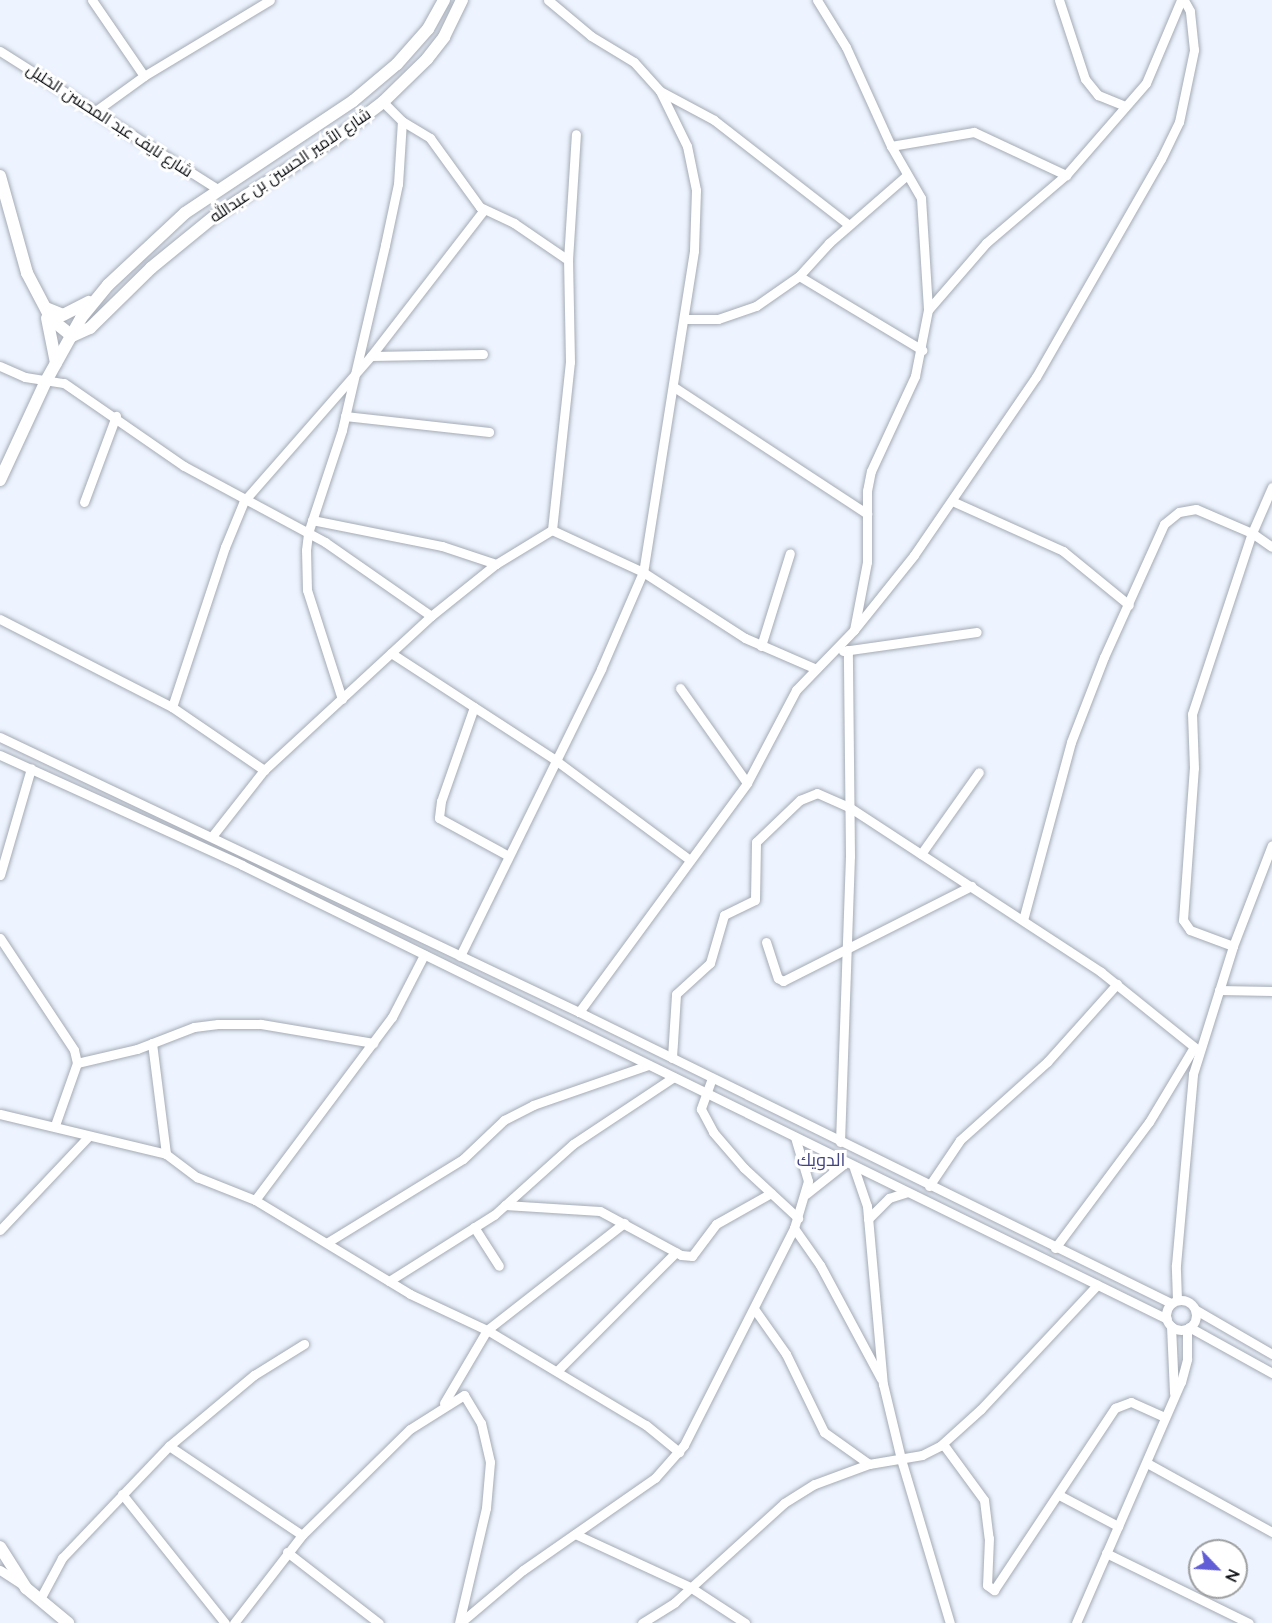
<!DOCTYPE html>
<html>
<head>
<meta charset="utf-8">
<style>
  body { margin:0 }
  #map { position:relative; width:1272px; height:1623px; overflow:hidden; background:#edf4ff; font-family:Quicksand,Cairo,sans-serif }
  div>[style] { position:absolute }
  [style*='--x'] { left:calc(var(--x)*1px); top:calc(var(--y)*1px); width:calc(var(--w)*1px); rotate:calc(var(--a)*1deg) }
  .roads { filter:drop-shadow(0 0 2px #a5abb5) drop-shadow(0 0 2px #a5abb5) }
  .minor>* { height:9px; margin:-4.5px; padding:0 4.5px; transform-origin:4.5px; border-radius:4.5px; background:#fff }
  .minor>.ring { margin:-4.5px; padding:0; box-sizing:content-box; background:none; border:9px solid #fff; border-radius:50% }
  .tertiary>* { height:12px; margin:-6px; padding:0 6px; transform-origin:6px; border-radius:6px; background:#fff }
  span { translate:-50% -50%; white-space:nowrap; text-align:center; line-height:1.15; -webkit-text-stroke:6px #fff; paint-order:stroke }
  .street-label { font-size:16px; color:#0b0d10 }
  .neighbourhood-label { font-size:18px; color:#424481 }
  .north { position:absolute; left:1188px; top:1539px; width:60px; height:60px; box-sizing:border-box; background:#fff; border:2px solid #9d9e9f; border-radius:50%; rotate:115deg; font-size:16px; font-weight:700; line-height:24px; text-align:center; color:#0b0d10 }
  .north::after { content:''; display:block; margin:auto; width:21px; height:27px; background:#615dd6; clip-path:polygon(50% 0,100% 100%,50% 72%,0 100%) }
</style>
</head>
<body>
<div id="map">
  <div class="roads">
    <div class="minor">
      <i style="--x:92;--y:0;--w:92;--a:55.6"></i>
      <i style="--x:548;--y:0;--w:56;--a:39.9"></i>
      <i style="--x:591;--y:36;--w:50;--a:31.2"></i>
      <i style="--x:634;--y:62;--w:39;--a:48"></i>
      <i style="--x:660;--y:91;--w:61;--a:63.9"></i>
      <i style="--x:687;--y:146;--w:45;--a:78.4"></i>
      <i style="--x:696;--y:190;--w:61;--a:91.9"></i>
      <i style="--x:694;--y:251;--w:325;--a:99"></i>
      <i style="--x:643;--y:572;--w:121;--a:32.9"></i>
      <i style="--x:745;--y:638;--w:75;--a:23.5"></i>
      <i style="--x:817;--y:0;--w:55;--a:58.3"></i>
      <i style="--x:846;--y:47;--w:109;--a:65.6"></i>
      <i style="--x:891;--y:146;--w:60;--a:60"></i>
      <i style="--x:921;--y:198;--w:112;--a:86.4"></i>
      <i style="--x:1059;--y:0;--w:83;--a:71.8"></i>
      <i style="--x:1085;--y:79;--w:21;--a:51"></i>
      <i style="--x:1098;--y:95;--w:29;--a:22"></i>
      <i style="--x:0;--y:51;--w:259;--a:32.4"></i>
      <i style="--x:660;--y:91;--w:61;--a:28.2"></i>
      <i style="--x:714;--y:120;--w:171;--a:37.9"></i>
      <i style="--x:383;--y:102;--w:27;--a:45"></i>
      <i style="--x:402;--y:121;--w:33;--a:31"></i>
      <i style="--x:430;--y:138;--w:85;--a:54.1"></i>
      <i style="--x:480;--y:207;--w:38;--a:25"></i>
      <i style="--x:514;--y:223;--w:65;--a:34.4"></i>
      <i style="--x:97;--y:110;--w:58;--a:-35.9"></i>
      <i style="--x:144;--y:76;--w:147;--a:-31.1"></i>
      <i style="--x:891;--y:146;--w:84;--a:-9.6"></i>
      <i style="--x:974;--y:132;--w:102;--a:25.1"></i>
      <i style="--x:799;--y:276;--w:144;--a:31"></i>
      <i style="--x:684;--y:319;--w:34;--a:0"></i>
      <i style="--x:718;--y:319;--w:40;--a:-18.9"></i>
      <i style="--x:756;--y:306;--w:52;--a:-34.9"></i>
      <i style="--x:799;--y:276;--w:45;--a:-47.7"></i>
      <i style="--x:829;--y:243;--w:103;--a:-41.1"></i>
      <i style="--x:371;--y:356;--w:112;--a:-1"></i>
      <i style="--x:0;--y:366;--w:27;--a:24"></i>
      <i style="--x:25;--y:377;--w:39;--a:9"></i>
      <i style="--x:64;--y:383;--w:146;--a:34.7"></i>
      <i style="--x:184;--y:466;--w:160;--a:28.3"></i>
      <i style="--x:325;--y:542;--w:129;--a:34.9"></i>
      <i style="--x:431;--y:616;--w:227;--a:137.3"></i>
      <i style="--x:264;--y:770;--w:83;--a:128.1"></i>
      <i style="--x:674;--y:387;--w:231;--a:33.3"></i>
      <i style="--x:345;--y:416;--w:145;--a:6.3"></i>
      <i style="--x:952;--y:501;--w:122;--a:24.2"></i>
      <i style="--x:1063;--y:551;--w:85;--a:39.3"></i>
      <i style="--x:84;--y:502;--w:92;--a:-69.6"></i>
      <i style="--x:312;--y:520;--w:133;--a:11.3"></i>
      <i style="--x:442;--y:546;--w:57;--a:18.4"></i>
      <i style="--x:552;--y:530;--w:169;--a:-83.9"></i>
      <i style="--x:570;--y:362;--w:102;--a:-91.1"></i>
      <i style="--x:568;--y:260;--w:126;--a:-86.4"></i>
      <i style="--x:431;--y:616;--w:83;--a:-38.7"></i>
      <i style="--x:496;--y:564;--w:66;--a:-31.3"></i>
      <i style="--x:0;--y:619;--w:193;--a:27.1"></i>
      <i style="--x:172;--y:707;--w:112;--a:34.4"></i>
      <i style="--x:854;--y:630;--w:96;--a:-51.3"></i>
      <i style="--x:914;--y:555;--w:216;--a:-55.6"></i>
      <i style="--x:1036;--y:377;--w:251;--a:-60.2"></i>
      <i style="--x:1161;--y:159;--w:41;--a:-64.1"></i>
      <i style="--x:1179;--y:122;--w:74;--a:-78.2"></i>
      <i style="--x:1194;--y:50;--w:39;--a:-96"></i>
      <i style="--x:1190;--y:11;--w:13;--a:-119"></i>
      <i style="--x:761;--y:646;--w:97;--a:-72.7"></i>
      <i style="--x:843;--y:651;--w:135;--a:-8.1"></i>
      <i style="--x:391;--y:653;--w:194;--a:33"></i>
      <i style="--x:554;--y:759;--w:169;--a:36.6"></i>
      <i style="--x:680;--y:688;--w:116;--a:54.8"></i>
      <i style="--x:342;--y:699;--w:114;--a:-107.8"></i>
      <i style="--x:307;--y:590;--w:40;--a:-91.4"></i>
      <i style="--x:306;--y:550;--w:17;--a:-83"></i>
      <i style="--x:308;--y:533;--w:108;--a:-71.7"></i>
      <i style="--x:342;--y:430;--w:190;--a:-76.9"></i>
      <i style="--x:385;--y:245;--w:62;--a:-78"></i>
      <i style="--x:398;--y:184;--w:63;--a:-86.4"></i>
      <i style="--x:172;--y:707;--w:169;--a:-71.7"></i>
      <i style="--x:225;--y:547;--w:50;--a:-67.6"></i>
      <i style="--x:244;--y:501;--w:193;--a:-48.8"></i>
      <i style="--x:371;--y:356;--w:185;--a:-52.3"></i>
      <i style="--x:474;--y:707;--w:100;--a:109.3"></i>
      <i style="--x:441;--y:801;--w:17;--a:97"></i>
      <i style="--x:439;--y:818;--w:77;--a:28.6"></i>
      <i style="--x:0;--y:737;--w:641;--a:25.41"></i>
      <i style="--x:579;--y:1012;--w:660;--a:26.18"></i>
      <i style="--x:0;--y:755;--w:266;--a:24.4"></i>
      <i style="--x:242;--y:865;--w:1030;--a:26.14"></i>
      <i style="--x:921;--y:854;--w:100;--a:-54.7"></i>
      <i style="--x:0;--y:875;--w:111;--a:-73.8"></i>
      <i style="--x:1023;--y:920;--w:184;--a:-74.9"></i>
      <i style="--x:1071;--y:742;--w:91;--a:-68.8"></i>
      <i style="--x:1104;--y:657;--w:146;--a:-65.7"></i>
      <i style="--x:1164;--y:524;--w:19;--a:-39"></i>
      <i style="--x:1179;--y:512;--w:17;--a:-10"></i>
      <i style="--x:1196;--y:509;--w:61;--a:23.2"></i>
      <i style="--x:1252;--y:533;--w:24;--a:35"></i>
      <i style="--x:0;--y:938;--w:134;--a:56.5"></i>
      <i style="--x:74;--y:1050;--w:13;--a:77"></i>
      <i style="--x:77;--y:1063;--w:66;--a:109.5"></i>
      <i style="--x:766;--y:942;--w:38;--a:72"></i>
      <i style="--x:778;--y:978;--w:6;--a:31"></i>
      <i style="--x:783;--y:981;--w:211;--a:-26.8"></i>
      <i style="--x:1233;--y:946;--w:108;--a:-68.9"></i>
      <i style="--x:460;--y:956;--w:320;--a:-63.8"></i>
      <i style="--x:601;--y:669;--w:106;--a:-66.6"></i>
      <i style="--x:643;--y:572;--w:100;--a:-155.2"></i>
      <i style="--x:1219;--y:990;--w:53;--a:1.1"></i>
      <i style="--x:579;--y:1012;--w:284;--a:-53.7"></i>
      <i style="--x:747;--y:783;--w:105;--a:-62.2"></i>
      <i style="--x:796;--y:690;--w:83;--a:-46"></i>
      <i style="--x:854;--y:630;--w:69;--a:-79.2"></i>
      <i style="--x:867;--y:562;--w:71;--a:-90"></i>
      <i style="--x:867;--y:491;--w:20;--a:-79"></i>
      <i style="--x:871;--y:471;--w:105;--a:-65.1"></i>
      <i style="--x:915;--y:376;--w:67;--a:-78.9"></i>
      <i style="--x:928;--y:310;--w:89;--a:-49.1"></i>
      <i style="--x:986;--y:243;--w:105;--a:-40.4"></i>
      <i style="--x:1066;--y:175;--w:122;--a:-49"></i>
      <i style="--x:1146;--y:83;--w:90;--a:-67.1"></i>
      <i style="--x:152;--y:1043;--w:112;--a:82.8"></i>
      <i style="--x:672;--y:1058;--w:64;--a:-86.4"></i>
      <i style="--x:676;--y:994;--w:46;--a:-42.4"></i>
      <i style="--x:710;--y:963;--w:50;--a:-73.7"></i>
      <i style="--x:724;--y:915;--w:34;--a:-26"></i>
      <i style="--x:755;--y:900;--w:58;--a:-89"></i>
      <i style="--x:756;--y:842;--w:61;--a:-43.7"></i>
      <i style="--x:800;--y:800;--w:18;--a:-22"></i>
      <i style="--x:817;--y:793;--w:35;--a:24"></i>
      <i style="--x:849;--y:807;--w:301;--a:33.2"></i>
      <i style="--x:1101;--y:972;--w:124;--a:38.8"></i>
      <i style="--x:77;--y:1063;--w:62;--a:-13.1"></i>
      <i style="--x:137;--y:1049;--w:61;--a:-21.1"></i>
      <i style="--x:194;--y:1027;--w:24;--a:-7"></i>
      <i style="--x:218;--y:1024;--w:43;--a:0"></i>
      <i style="--x:261;--y:1024;--w:114;--a:9.6"></i>
      <i style="--x:712;--y:1078;--w:33;--a:110"></i>
      <i style="--x:701;--y:1109;--w:26;--a:62"></i>
      <i style="--x:713;--y:1132;--w:48;--a:49.3"></i>
      <i style="--x:744;--y:1168;--w:74;--a:42.8"></i>
      <i style="--x:0;--y:1114;--w:171;--a:13.5"></i>
      <i style="--x:166;--y:1154;--w:39;--a:37"></i>
      <i style="--x:197;--y:1177;--w:62;--a:21.6"></i>
      <i style="--x:255;--y:1200;--w:181;--a:31.2"></i>
      <i style="--x:410;--y:1294;--w:85;--a:25.1"></i>
      <i style="--x:487;--y:1330;--w:185;--a:30.9"></i>
      <i style="--x:646;--y:1425;--w:43;--a:39.3"></i>
      <i style="--x:840;--y:1142;--w:286;--a:-88"></i>
      <i style="--x:850;--y:856;--w:206;--a:-90.6"></i>
      <i style="--x:854;--y:1168;--w:40;--a:71.1"></i>
      <i style="--x:867;--y:1206;--w:179;--a:84.9"></i>
      <i style="--x:883;--y:1384;--w:77;--a:76.5"></i>
      <i style="--x:901;--y:1459;--w:171;--a:73.4"></i>
      <i style="--x:929;--y:1186;--w:55;--a:-56"></i>
      <i style="--x:960;--y:1140;--w:117;--a:-41.9"></i>
      <i style="--x:1047;--y:1062;--w:105;--a:-48.1"></i>
      <i style="--x:806;--y:1194;--w:50;--a:-38.5"></i>
      <i style="--x:255;--y:1200;--w:229;--a:-53.2"></i>
      <i style="--x:392;--y:1017;--w:70;--a:-62.7"></i>
      <i style="--x:505;--y:1205;--w:95;--a:3.6"></i>
      <i style="--x:600;--y:1211;--w:92;--a:28.5"></i>
      <i style="--x:681;--y:1255;--w:11;--a:5"></i>
      <i style="--x:692;--y:1256;--w:40;--a:-53"></i>
      <i style="--x:716;--y:1224;--w:63;--a:-29.4"></i>
      <i style="--x:868;--y:1219;--w:30;--a:-45"></i>
      <i style="--x:889;--y:1198;--w:19;--a:-18"></i>
      <i style="--x:474;--y:1227;--w:46;--a:57.3"></i>
      <i style="--x:794;--y:1228;--w:45;--a:54.9"></i>
      <i style="--x:820;--y:1265;--w:129;--a:61.8"></i>
      <i style="--x:0;--y:1230;--w:129;--a:-46.6"></i>
      <i style="--x:328;--y:1242;--w:158;--a:-31.6"></i>
      <i style="--x:463;--y:1159;--w:57;--a:-43.6"></i>
      <i style="--x:504;--y:1120;--w:33;--a:-27"></i>
      <i style="--x:533;--y:1105;--w:122;--a:-19.2"></i>
      <i style="--x:1055;--y:1248;--w:157;--a:-53.3"></i>
      <i style="--x:1149;--y:1122;--w:87;--a:-59"></i>
      <i style="--x:389;--y:1281;--w:124;--a:-32.2"></i>
      <i style="--x:494;--y:1215;--w:106;--a:-41.9"></i>
      <i style="--x:573;--y:1144;--w:121;--a:-33.6"></i>
      <i style="--x:1177;--y:1300;--w:35;--a:-92"></i>
      <i style="--x:1176;--y:1265;--w:192;--a:-84.9"></i>
      <i style="--x:1193;--y:1074;--w:134;--a:-72.6"></i>
      <i style="--x:1233;--y:946;--w:46;--a:-159.6"></i>
      <i style="--x:1190;--y:930;--w:12;--a:-125"></i>
      <i style="--x:1183;--y:920;--w:152;--a:-85.9"></i>
      <i style="--x:1194;--y:768;--w:54;--a:-92.1"></i>
      <i style="--x:1192;--y:714;--w:191;--a:-71.7"></i>
      <i style="--x:1252;--y:533;--w:50;--a:-66.5"></i>
      <i class="ring" style="left:1166px;top:1300px;width:21px;height:21px"></i>
      <i style="--x:755;--y:1310;--w:54;--a:54.8"></i>
      <i style="--x:786;--y:1354;--w:87;--a:64"></i>
      <i style="--x:824;--y:1432;--w:55;--a:35.4"></i>
      <i style="--x:869;--y:1464;--w:54;--a:-9.6"></i>
      <i style="--x:922;--y:1455;--w:20;--a:-27"></i>
      <i style="--x:940;--y:1446;--w:55;--a:-42.1"></i>
      <i style="--x:981;--y:1409;--w:170;--a:-46.9"></i>
      <i style="--x:1196;--y:1310;--w:88;--a:30.1"></i>
      <i style="--x:1171;--y:1326;--w:67;--a:87.4"></i>
      <i style="--x:1189;--y:1327;--w:95;--a:29"></i>
      <i style="--x:557;--y:1371;--w:168;--a:-45"></i>
      <i style="--x:444;--y:1403;--w:85;--a:-59.5"></i>
      <i style="--x:487;--y:1330;--w:174;--a:-38"></i>
      <i style="--x:943;--y:1444;--w:69;--a:53.8"></i>
      <i style="--x:984;--y:1500;--w:38;--a:83"></i>
      <i style="--x:989;--y:1538;--w:47;--a:92.4"></i>
      <i style="--x:987;--y:1585;--w:9;--a:36"></i>
      <i style="--x:994;--y:1590;--w:219;--a:-56.4"></i>
      <i style="--x:1115;--y:1408;--w:17;--a:-21"></i>
      <i style="--x:1131;--y:1402;--w:37;--a:24"></i>
      <i style="--x:169;--y:1446;--w:160;--a:33.8"></i>
      <i style="--x:1147;--y:1463;--w:143;--a:28.9"></i>
      <i style="--x:122;--y:1494;--w:165;--a:51.4"></i>
      <i style="--x:1059;--y:1495;--w:67;--a:27.7"></i>
      <i style="--x:575;--y:1534;--w:127;--a:24.7"></i>
      <i style="--x:690;--y:1587;--w:66;--a:33.2"></i>
      <i style="--x:287;--y:1552;--w:116;--a:37.7"></i>
      <i style="--x:1106;--y:1553;--w:159;--a:26.1"></i>
      <i style="--x:0;--y:1570;--w:27;--a:33"></i>
      <i style="--x:40;--y:1599;--w:47;--a:-61.8"></i>
      <i style="--x:62;--y:1558;--w:155;--a:-46.3"></i>
      <i style="--x:169;--y:1446;--w:111;--a:-39.9"></i>
      <i style="--x:254;--y:1375;--w:59;--a:-31.8"></i>
      <i style="--x:234;--y:1623;--w:111;--a:-52.3"></i>
      <i style="--x:302;--y:1535;--w:151;--a:-44.5"></i>
      <i style="--x:410;--y:1429;--w:64;--a:-32.2"></i>
      <i style="--x:464;--y:1395;--w:33;--a:59"></i>
      <i style="--x:481;--y:1423;--w:40;--a:77"></i>
      <i style="--x:490;--y:1462;--w:46;--a:95"></i>
      <i style="--x:486;--y:1508;--w:118;--a:103.2"></i>
      <i style="--x:460;--y:1623;--w:82;--a:-40.1"></i>
      <i style="--x:523;--y:1570;--w:161;--a:-34.9"></i>
      <i style="--x:655;--y:1478;--w:44;--a:-48.7"></i>
      <i style="--x:684;--y:1445;--w:243;--a:-63.1"></i>
      <i style="--x:794;--y:1228;--w:49;--a:-73.4"></i>
      <i style="--x:808;--y:1181;--w:46;--a:-106.5"></i>
      <i style="--x:642;--y:1623;--w:39;--a:-32"></i>
      <i style="--x:675;--y:1602;--w:147;--a:-42.2"></i>
      <i style="--x:784;--y:1503;--w:36;--a:-32"></i>
      <i style="--x:815;--y:1484;--w:58;--a:-20.3"></i>
      <i style="--x:1076;--y:1623;--w:263;--a:-66.5"></i>
      <i style="--x:1181;--y:1382;--w:24;--a:-75"></i>
      <i style="--x:1187;--y:1359;--w:30;--a:-90"></i>
    </div>
    <div class="tertiary">
      <i style="--x:0;--y:176;--w:101;--a:74.4"></i>
      <i style="--x:27;--y:273;--w:52;--a:62.4"></i>
      <i style="--x:51;--y:319;--w:27;--a:39"></i>
      <i style="--x:46;--y:308;--w:18;--a:22"></i>
      <i style="--x:63;--y:315;--w:29;--a:-27"></i>
      <i style="--x:47;--y:318;--w:46;--a:78.7"></i>
      <i style="--x:72;--y:336;--w:20;--a:-24"></i>
      <i style="--x:90;--y:328;--w:86;--a:-44.5"></i>
      <i style="--x:151;--y:268;--w:84;--a:-39.2"></i>
      <i style="--x:216;--y:215;--w:141;--a:-32.6"></i>
      <i style="--x:335;--y:139;--w:61;--a:-37.6"></i>
      <i style="--x:383;--y:102;--w:62;--a:-44.3"></i>
      <i style="--x:427;--y:59;--w:28;--a:-52"></i>
      <i style="--x:444;--y:37;--w:41;--a:-64.1"></i>
      <i style="--x:0;--y:480;--w:109;--a:-65.1"></i>
      <i style="--x:46;--y:381;--w:72;--a:-60.9"></i>
      <i style="--x:81;--y:318;--w:43;--a:-50.7"></i>
      <i style="--x:108;--y:285;--w:105;--a:-43.1"></i>
      <i style="--x:185;--y:213;--w:202;--a:-33.7"></i>
      <i style="--x:353;--y:101;--w:57;--a:-40.1"></i>
      <i style="--x:397;--y:64;--w:47;--a:-48.5"></i>
      <i style="--x:428;--y:29;--w:33;--a:-61"></i>
      <i style="--x:0;--y:1547;--w:49;--a:57.6"></i>
      <i style="--x:26;--y:1588;--w:55;--a:39.8"></i>
    </div>
  </div>
  <div class="street-label">
    <span style="left:110px;top:120px;rotate:33deg">شارع نايف عبد المحسن الخليل</span>
    <span style="left:290px;top:165px;rotate:-34deg">شارع الأمير الحسين بن عبدالله</span>
  </div>
  <div class="neighbourhood-label">
    <span style="left:821px;top:1160px">الدويك</span>
  </div>
  <div class="north">N</div>
</div>
</body>
</html>
